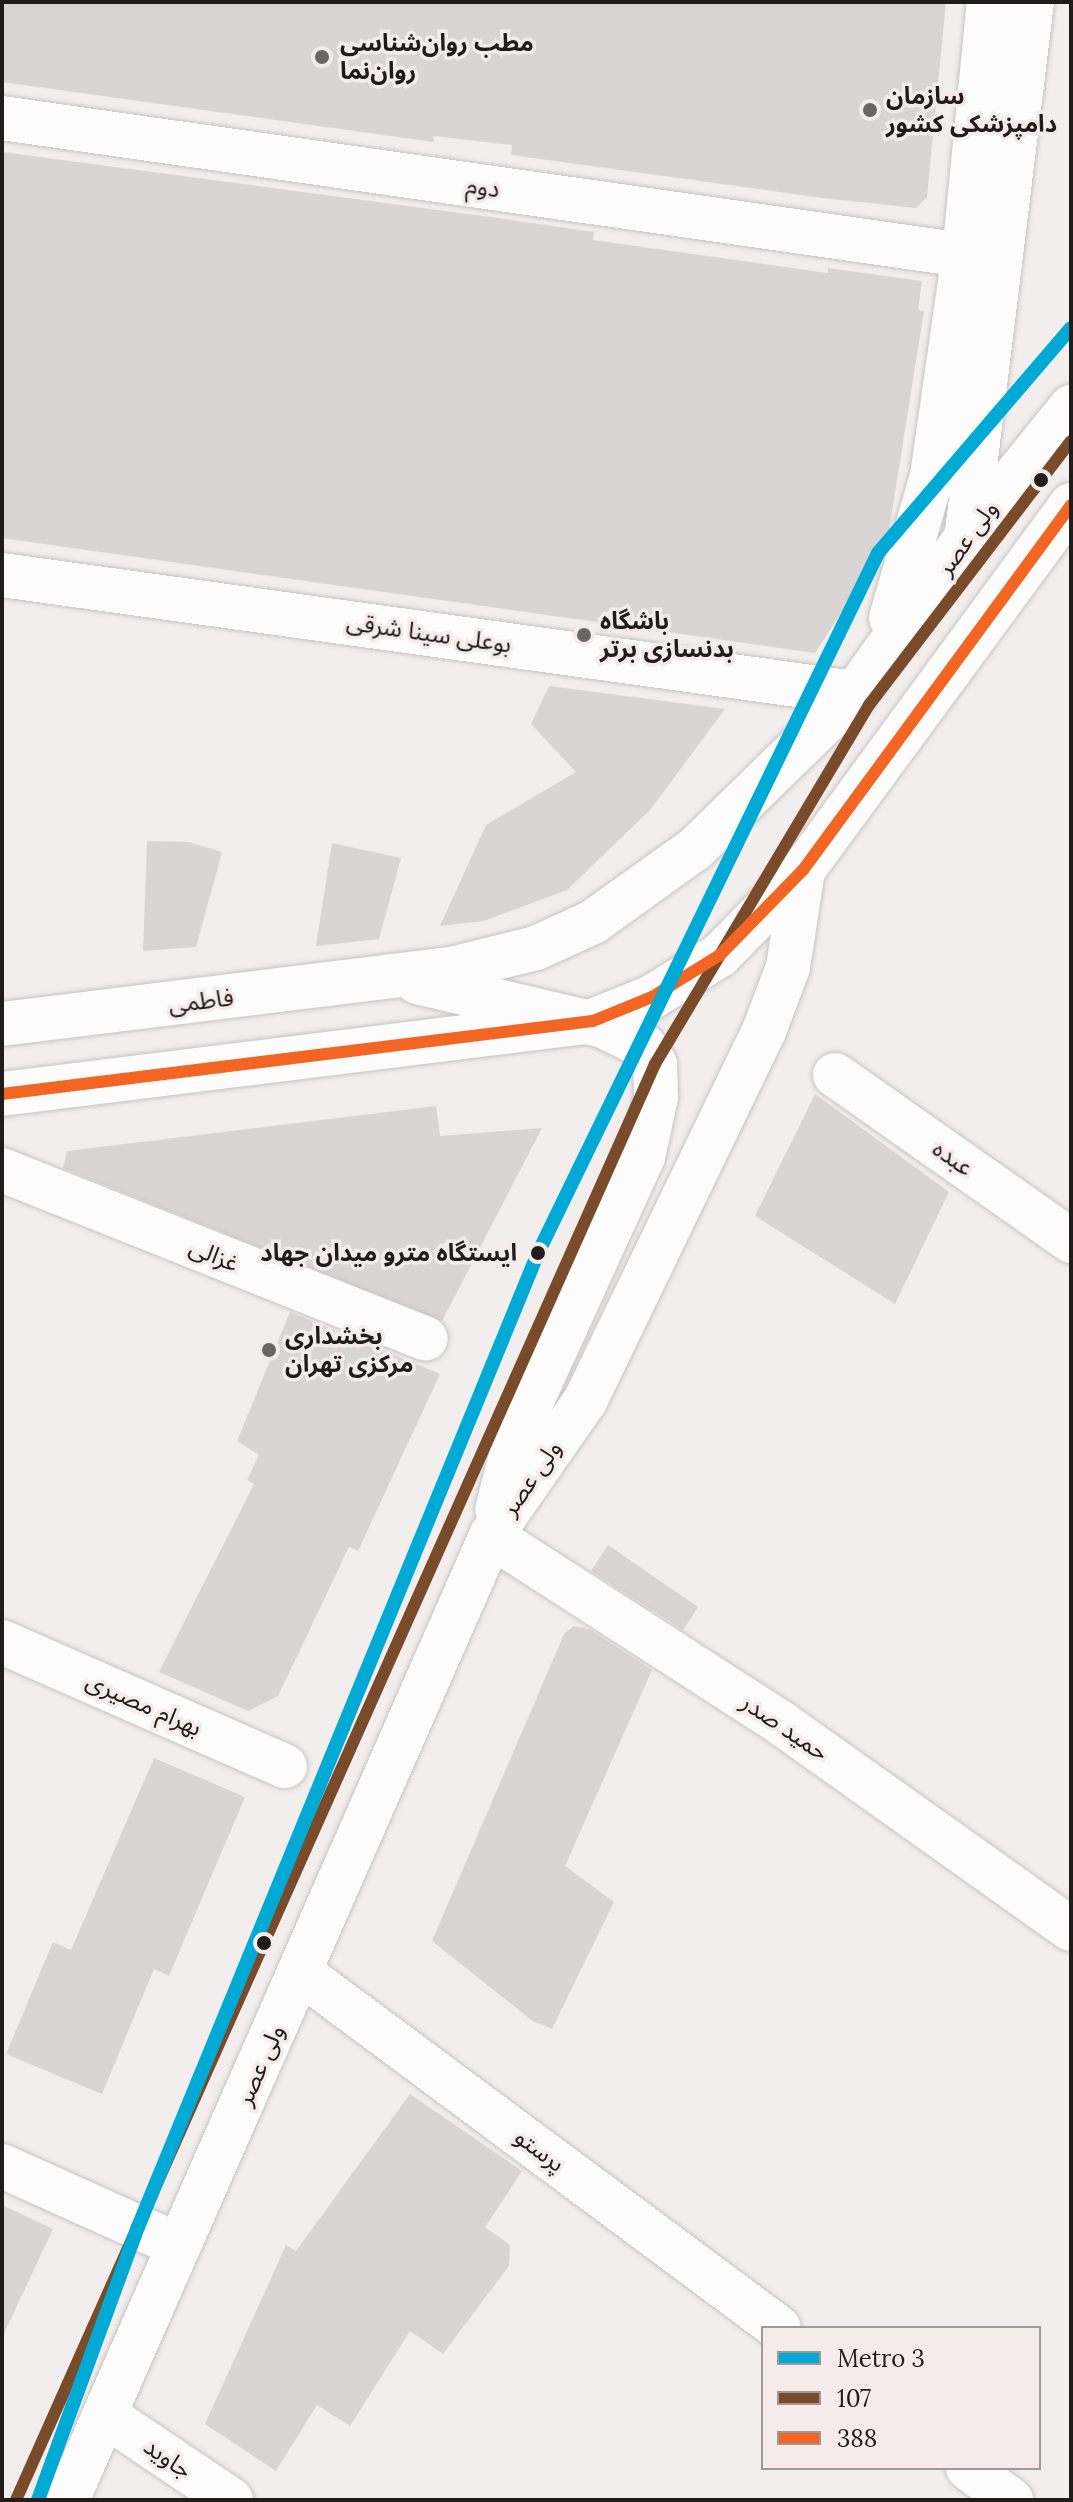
<!DOCTYPE html>
<html>
<head>
<meta charset="utf-8">
<style>
  body { margin:0 }
  #map { position:relative; width:1073px; height:2502px; overflow:hidden; background:#f3eeee; font-family:Lora,"Noto Sans Arabic",serif }
  div>[style] { position:absolute }
  [style*='--x'] { left:calc(var(--x)*1px); top:calc(var(--y)*1px); width:calc(var(--w)*1px); rotate:calc(var(--a)*1deg) }
  .building>* { inset:0; background:#d9d5d5 }
  .roads { filter:drop-shadow(0 0 2px #c7c3c3) drop-shadow(0 0 2px #c7c3c3) }
  .minor>* { height:44px; margin:-22px; padding:0 22px; transform-origin:22px; border-radius:22px; background:#fdfcfc }
  .major>* { height:44px; margin:-22px; padding:0 22px; transform-origin:22px; border-radius:22px; background:#fdfcfc }
  .bus-1>* { height:12px; margin:-6px; padding:0 6px; transform-origin:6px; border-radius:6px; background:#7a4b2a }
  .bus-2>* { height:12px; margin:-6px; padding:0 6px; transform-origin:6px; border-radius:6px; background:#f26522 }
  .metro-1>* { height:14px; margin:-7px; padding:0 7px; transform-origin:7px; border-radius:7px; background:#00aad4 }
  .dots>* { width:22px; height:22px; translate:-50% -50%; box-sizing:border-box; border:4px solid #f6ebeb; border-radius:50% }
  span { translate:-50% -50%; white-space:nowrap; text-align:center; line-height:1.15; -webkit-text-stroke:7px #f6ebeb; paint-order:stroke }
  .poi-label { font-size:24px; color:#201c1c; font-weight:700 }
  .left { translate:0 -50%; text-align:left }
  .street-label { font-size:24px; color:#201c1c }
  .stop-label { font-size:24px; color:#201c1c; font-weight:700 }
  .right { translate:-100% -50%; text-align:right }
  .frame { position:absolute; inset:0; border:4px solid #201c1c; pointer-events:none }
  .legend { position:absolute; left:761px; top:2326px; width:280px; height:144px; box-sizing:border-box; background:#f6ebeb; border:2px solid #a09898; margin:0; padding:10px 14px; list-style:none; font-size:24px; color:#201c1c }
  .legend li { display:flex; align-items:center; gap:16px; height:40px }
  .legend b { width:40px; border:2px solid #a09898 }
</style>
</head>
<body>
<div id="map">
  <div class="building">
    <i style="clip-path:polygon(2px 2px,946px 2px,927px 197px,916px 208px,823px 198px,511px 155px,512px 145px,433px 136px,434px 142px,2px 82px)"></i>
    <i style="clip-path:polygon(2px 152px,505px 219px,594px 232px,593px 240px,828px 273px,828px 268px,922px 281px,918px 310px,924px 311px,887px 543px,815px 653px,2px 538px)"></i>
    <i style="clip-path:polygon(549px 686px,725px 709px,650px 810px,567px 890px,484px 921px,440px 926px,486px 825px,576px 772px,531px 724px)"></i>
    <i style="clip-path:polygon(147px 841px,189px 842px,222px 852px,196px 947px,143px 951px)"></i>
    <i style="clip-path:polygon(332px 843px,401px 858px,379px 939px,316px 946px)"></i>
    <i style="clip-path:polygon(815px 1094px,949px 1192px,895px 1304px,755px 1216px)"></i>
    <i style="clip-path:polygon(436px 1106px,440px 1136px,542px 1128px,442px 1321px,63px 1168px,67px 1151px)"></i>
    <i style="clip-path:polygon(290px 1312px,440px 1374px,358px 1551px,349px 1547px,278px 1696px,248px 1711px,159px 1672px,254px 1484px,247px 1480px,259px 1455px,237px 1441px)"></i>
    <i style="clip-path:polygon(608px 1545px,698px 1607px,683px 1630px,591px 1571px)"></i>
    <i style="clip-path:polygon(574px 1626px,589px 1629px,652px 1670px,565px 1866px,614px 1902px,552px 2029px,534px 2022px,432px 1941px,564px 1634px)"></i>
    <i style="clip-path:polygon(154px 1758px,245px 1797px,169px 1976px,154px 1969px,102px 2094px,6px 2054px,53px 1942px,71px 1950px)"></i>
    <i style="clip-path:polygon(410px 2094px,522px 2171px,485px 2227px,510px 2245px,509px 2266px,443px 2354px,410px 2331px,350px 2426px,317px 2405px,276px 2471px,205px 2424px,286px 2245px,296px 2251px)"></i>
    <i style="clip-path:polygon(2px 2205px,53px 2229px,2px 2338px)"></i>
  </div>
  <div class="roads">
    <div class="minor">
      <i style="--x:2;--y:118;--w:972;--a:8.11"></i>
      <i style="--x:2;--y:575;--w:861;--a:7.88"></i>
      <i style="--x:835;--y:1075;--w:289;--a:35.1"></i>
      <i style="--x:2;--y:1170;--w:456;--a:21.7"></i>
      <i style="--x:491;--y:1536;--w:345;--a:32.8"></i>
      <i style="--x:781;--y:1723;--w:356;--a:35.4"></i>
      <i style="--x:2;--y:1642;--w:309;--a:23.7"></i>
      <i style="--x:301;--y:1973;--w:595;--a:36.6"></i>
      <i style="--x:2;--y:2166;--w:193;--a:24.2"></i>
      <i style="--x:105;--y:2415;--w:152;--a:34"></i>
      <i style="--x:968;--y:2468;--w:54;--a:36.7"></i>
    </div>
    <div class="major">
      <i style="--x:967;--y:532;--w:534;--a:-83.01"></i>
      <i style="--x:891;--y:618;--w:148;--a:-73.9"></i>
      <i style="--x:932;--y:476;--w:223;--a:-81.8"></i>
      <i style="--x:964;--y:255;--w:254;--a:-84.4"></i>
      <i style="--x:417;--y:982;--w:191;--a:13.3"></i>
      <i style="--x:603;--y:1026;--w:46;--a:26"></i>
      <i style="--x:644;--y:1046;--w:21;--a:59"></i>
      <i style="--x:655;--y:1064;--w:33;--a:88"></i>
      <i style="--x:656;--y:1097;--w:61;--a:102.2"></i>
      <i style="--x:643;--y:1157;--w:307;--a:114.5"></i>
      <i style="--x:516;--y:1436;--w:76;--a:104.4"></i>
      <i style="--x:2;--y:1024;--w:456;--a:-7"></i>
      <i style="--x:455;--y:968;--w:83;--a:-13.9"></i>
      <i style="--x:536;--y:948;--w:63;--a:-24.5"></i>
      <i style="--x:593;--y:922;--w:125;--a:-35.6"></i>
      <i style="--x:695;--y:849;--w:223;--a:-44.3"></i>
      <i style="--x:855;--y:693;--w:193;--a:-54.5"></i>
      <i style="--x:967;--y:536;--w:166;--a:-51.1"></i>
      <i style="--x:2;--y:1094;--w:595;--a:-7.04"></i>
      <i style="--x:593;--y:1021;--w:64;--a:-22.1"></i>
      <i style="--x:652;--y:997;--w:80;--a:-31.7"></i>
      <i style="--x:720;--y:955;--w:119;--a:-45.7"></i>
      <i style="--x:803;--y:870;--w:453;--a:-53.7"></i>
      <i style="--x:67;--y:2500;--w:1053;--a:-66.26"></i>
      <i style="--x:491;--y:1536;--w:165;--a:-55.2"></i>
      <i style="--x:585;--y:1401;--w:411;--a:-64.2"></i>
      <i style="--x:764;--y:1031;--w:68;--a:-69.4"></i>
      <i style="--x:788;--y:967;--w:98;--a:-81.2"></i>
    </div>
  </div>
  <div class="bus-1">
    <i style="--x:16;--y:2500;--w:1572;--a:-66.01"></i>
    <i style="--x:655;--y:1064;--w:418;--a:-59.2"></i>
    <i style="--x:869;--y:705;--w:332;--a:-52.6"></i>
  </div>
  <div class="bus-2">
    <i style="--x:2;--y:1094;--w:595;--a:-7.04"></i>
    <i style="--x:593;--y:1021;--w:64;--a:-22.1"></i>
    <i style="--x:652;--y:997;--w:80;--a:-31.7"></i>
    <i style="--x:720;--y:955;--w:119;--a:-45.7"></i>
    <i style="--x:803;--y:870;--w:453;--a:-53.7"></i>
  </div>
  <div class="metro-1">
    <i style="--x:38;--y:2500;--w:291;--a:-69.9"></i>
    <i style="--x:138;--y:2227;--w:1053;--a:-67.67"></i>
    <i style="--x:538;--y:1253;--w:778;--a:-64.09"></i>
    <i style="--x:878;--y:553;--w:296;--a:-49.4"></i>
  </div>
  <div class="dots">
    <i style="left:322px;top:57px;background:#6a6666"></i>
    <i style="left:870px;top:110px;background:#6a6666"></i>
    <i style="left:1041px;top:480px;background:#201c1c"></i>
    <i style="left:584px;top:635px;background:#6a6666"></i>
    <i style="left:538px;top:1253px;background:#201c1c"></i>
    <i style="left:269px;top:1350px;background:#6a6666"></i>
    <i style="left:264px;top:1943px;background:#201c1c"></i>
  </div>
  <div class="poi-label">
    <span class="left" style="left:340px;top:57px">مطب روان‌شناسی<br>روان‌نما</span>
    <span class="left" style="left:886px;top:110px">سازمان<br>دامپزشکی کشور</span>
    <span class="left" style="left:600px;top:635px">باشگاه<br>بدنسازی برتر</span>
    <span class="left" style="left:285px;top:1350px">بخشداری<br>مرکزی تهران</span>
  </div>
  <div class="street-label">
    <span style="left:483px;top:187px;rotate:8deg">دوم</span>
    <span style="left:967px;top:538px;rotate:-54deg">ولی عصر</span>
    <span style="left:429px;top:633px;rotate:8deg">بوعلی سینا شرقی</span>
    <span style="left:201px;top:1001px;rotate:-7deg">فاطمی</span>
    <span style="left:953px;top:1158px;rotate:35deg">عبده</span>
    <span style="left:214px;top:1255px;rotate:22deg">غزالی</span>
    <span style="left:531px;top:1478px;rotate:-55deg">ولی عصر</span>
    <span style="left:144px;top:1704px;rotate:24deg">بهرام مصیری</span>
    <span style="left:785px;top:1727px;rotate:34deg">حمید صدر</span>
    <span style="left:260px;top:2065px;rotate:-66deg">ولی عصر</span>
    <span style="left:540px;top:2150px;rotate:37deg">پرستو</span>
    <span style="left:168px;top:2458px;rotate:34deg">جاوید</span>
  </div>
  <div class="stop-label">
    <span class="right" style="left:517px;top:1253px">ایستگاه مترو میدان جهاد</span>
  </div>
  <div class="frame"></div>
  <ul class="legend">
  <li><b style="height:10px;background:#00aad4"></b>Metro 3</li>
  <li><b style="height:10px;background:#7a4b2a"></b>107</li>
  <li><b style="height:10px;background:#f26522"></b>388</li>
  </ul>
</div>
</body>
</html>
